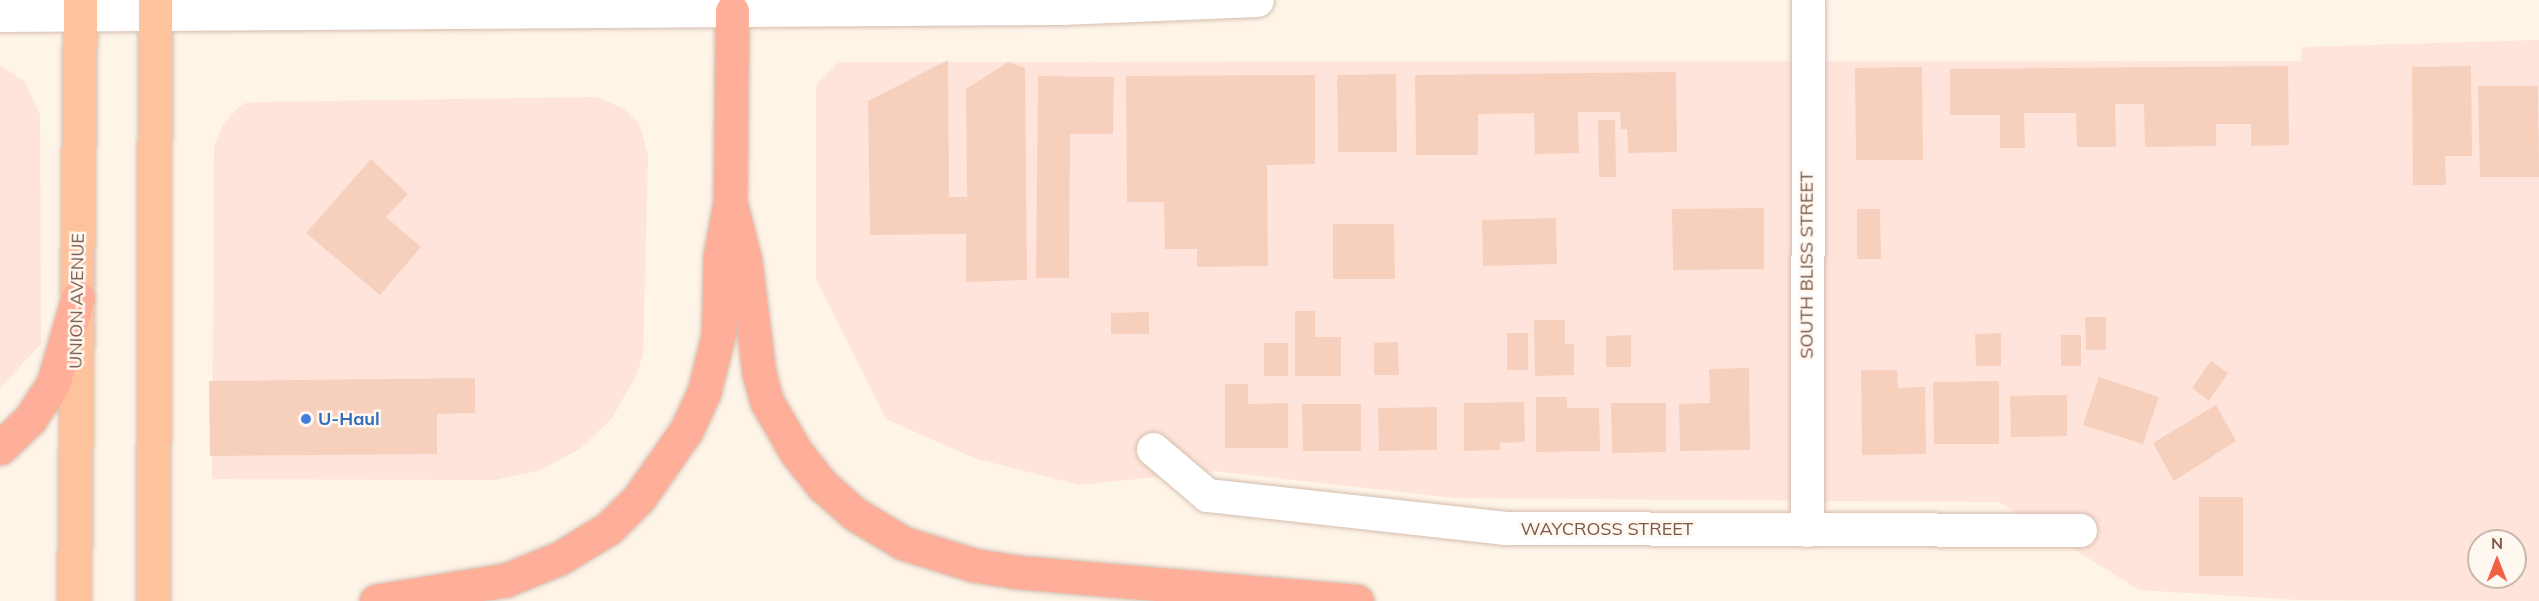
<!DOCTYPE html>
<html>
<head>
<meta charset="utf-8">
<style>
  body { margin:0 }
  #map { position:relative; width:2539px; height:601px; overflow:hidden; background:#fef4e8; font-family:Mulish,sans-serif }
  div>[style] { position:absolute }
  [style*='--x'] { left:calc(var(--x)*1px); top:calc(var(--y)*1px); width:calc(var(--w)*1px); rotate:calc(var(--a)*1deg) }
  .commercial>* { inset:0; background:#ffe4db }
  .building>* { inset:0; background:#f6d0bc }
  .roads { filter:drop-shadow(0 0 2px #d5bdae) drop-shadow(0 0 2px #d5bdae) }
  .minor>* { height:33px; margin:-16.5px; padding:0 16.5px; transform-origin:16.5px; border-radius:16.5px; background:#fff }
  .secondary>* { height:33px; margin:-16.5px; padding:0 16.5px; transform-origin:16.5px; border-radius:16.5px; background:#fff }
  .trunk>* { height:33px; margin:-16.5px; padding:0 16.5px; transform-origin:16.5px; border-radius:16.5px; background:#fec29c }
  .motorway>* { height:33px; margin:-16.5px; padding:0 16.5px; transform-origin:16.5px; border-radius:16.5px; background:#feae99 }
  .dots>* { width:16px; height:16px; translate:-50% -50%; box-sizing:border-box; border:3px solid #fff8f0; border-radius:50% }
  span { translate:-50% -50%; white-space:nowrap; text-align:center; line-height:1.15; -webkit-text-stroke:5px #fff8f0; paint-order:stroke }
  .street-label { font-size:18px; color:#7c5848 }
  .shop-label { font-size:18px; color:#366cbe; font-weight:700 }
  .left { translate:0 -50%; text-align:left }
  .north { position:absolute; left:2467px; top:529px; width:60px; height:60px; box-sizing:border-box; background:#fff8f0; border:2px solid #cbb8ad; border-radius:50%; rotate:0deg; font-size:16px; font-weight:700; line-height:24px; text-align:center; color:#7c5848 }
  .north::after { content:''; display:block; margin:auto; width:21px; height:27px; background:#f35f42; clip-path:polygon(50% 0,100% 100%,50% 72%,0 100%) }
</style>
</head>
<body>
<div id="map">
  <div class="commercial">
    <i style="clip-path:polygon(evenodd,2539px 40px,2539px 601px,2300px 600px,2139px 590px,1999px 502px,1455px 498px,1214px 471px,1079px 485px,974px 458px,886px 419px,816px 279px,816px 85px,839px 62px,2301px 61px,2302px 47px,2539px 40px,2479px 541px,2515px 541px,2515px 577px,2479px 577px,2479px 541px)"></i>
    <i style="clip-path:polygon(0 65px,25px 82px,40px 115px,41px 344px,0 388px)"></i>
    <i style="clip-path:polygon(597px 97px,624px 109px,640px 125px,648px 156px,643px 355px,636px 376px,612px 418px,580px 449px,540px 470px,496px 480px,212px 479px,214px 146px,222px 126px,236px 110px,245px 103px,261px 102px)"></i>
  </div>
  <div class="building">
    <i style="clip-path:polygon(948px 60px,949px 197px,967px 197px,966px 89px,1008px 62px,1025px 68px,1027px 280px,966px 282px,966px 234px,870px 235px,868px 101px)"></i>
    <i style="clip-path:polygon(2288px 66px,2289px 145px,2251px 146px,2251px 124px,2216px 124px,2216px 146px,2145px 147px,2144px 104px,2115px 104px,2116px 147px,2077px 147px,2076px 113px,2024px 113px,2025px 148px,2000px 148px,2000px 115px,1950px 115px,1950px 69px)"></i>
    <i style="clip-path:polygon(2471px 66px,2472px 156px,2445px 156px,2446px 185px,2413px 185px,2412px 67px)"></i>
    <i style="clip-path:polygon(1922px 67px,1923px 160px,1856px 160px,1855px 68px)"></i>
    <i style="clip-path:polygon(1676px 72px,1677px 152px,1628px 153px,1627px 129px,1621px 129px,1620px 112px,1578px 112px,1579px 153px,1535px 154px,1534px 113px,1478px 114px,1478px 155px,1416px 155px,1415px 75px)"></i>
    <i style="clip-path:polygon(1396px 74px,1397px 152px,1338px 152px,1337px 75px)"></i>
    <i style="clip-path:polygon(1315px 75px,1315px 164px,1267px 165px,1268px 266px,1197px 267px,1197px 249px,1165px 249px,1164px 202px,1127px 202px,1126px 76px)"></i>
    <i style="clip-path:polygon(1038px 76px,1114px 77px,1113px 134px,1070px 134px,1069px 278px,1036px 278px)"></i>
    <i style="clip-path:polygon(2478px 86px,2538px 86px,2539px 177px,2480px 177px)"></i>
    <i style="clip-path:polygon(1598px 120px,1615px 120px,1616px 177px,1599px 177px)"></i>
    <i style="clip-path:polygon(371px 159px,408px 194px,386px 217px,421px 247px,380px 295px,306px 233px)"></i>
    <i style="clip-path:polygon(1764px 208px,1764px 269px,1673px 270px,1672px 209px)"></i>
    <i style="clip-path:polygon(1857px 209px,1880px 209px,1881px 259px,1857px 259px)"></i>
    <i style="clip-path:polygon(1556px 218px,1557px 264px,1483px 266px,1482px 220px)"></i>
    <i style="clip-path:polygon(1333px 224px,1394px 224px,1395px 279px,1333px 279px)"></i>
    <i style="clip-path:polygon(1295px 311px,1315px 311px,1315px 337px,1341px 337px,1341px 376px,1295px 376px)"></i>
    <i style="clip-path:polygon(1149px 312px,1149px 334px,1111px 334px,1111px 313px)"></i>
    <i style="clip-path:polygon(2085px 317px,2106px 317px,2106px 350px,2086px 350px)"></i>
    <i style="clip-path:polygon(1534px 320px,1565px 320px,1565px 344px,1574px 344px,1574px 375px,1535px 376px)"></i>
    <i style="clip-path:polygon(1507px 333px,1528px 333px,1528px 370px,1507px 370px)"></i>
    <i style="clip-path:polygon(2001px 333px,2001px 366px,1976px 366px,1975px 334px)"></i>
    <i style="clip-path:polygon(1631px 335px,1631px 367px,1606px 367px,1606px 336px)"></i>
    <i style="clip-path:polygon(2061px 335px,2081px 335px,2081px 366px,2061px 366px)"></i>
    <i style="clip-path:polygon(1398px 342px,1399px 375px,1374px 375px,1374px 343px)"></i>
    <i style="clip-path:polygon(1264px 343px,1288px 343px,1288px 376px,1264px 376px)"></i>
    <i style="clip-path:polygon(2211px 361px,2228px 373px,2209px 401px,2192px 388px)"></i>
    <i style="clip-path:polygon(1749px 368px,1750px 450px,1680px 451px,1679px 404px,1710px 403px,1709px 369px)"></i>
    <i style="clip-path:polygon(1861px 370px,1897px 370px,1898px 388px,1925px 387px,1926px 454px,1862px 455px)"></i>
    <i style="clip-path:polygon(2099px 377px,2159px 397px,2143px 444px,2083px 425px)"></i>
    <i style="clip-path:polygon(475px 378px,475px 413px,437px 414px,437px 454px,210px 456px,209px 381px)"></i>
    <i style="clip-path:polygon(1999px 381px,1999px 444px,1934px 444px,1933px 382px)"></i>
    <i style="clip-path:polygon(1225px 384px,1248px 384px,1248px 404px,1288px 403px,1288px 448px,1225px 448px)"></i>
    <i style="clip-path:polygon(2067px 395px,2067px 436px,2011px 437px,2010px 396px)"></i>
    <i style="clip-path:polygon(1536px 397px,1567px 397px,1567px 408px,1599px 408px,1600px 451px,1536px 452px)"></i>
    <i style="clip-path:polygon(1524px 402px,1525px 442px,1500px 443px,1500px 450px,1464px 451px,1464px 403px)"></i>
    <i style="clip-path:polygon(1611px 403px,1666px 403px,1666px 452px,1612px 453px)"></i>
    <i style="clip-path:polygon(1302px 404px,1361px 404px,1361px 451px,1303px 451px)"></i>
    <i style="clip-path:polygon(2216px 405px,2236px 441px,2174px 481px,2153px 443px)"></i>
    <i style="clip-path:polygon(1437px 407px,1437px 450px,1379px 451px,1378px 408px)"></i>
    <i style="clip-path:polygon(2199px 497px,2243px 497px,2243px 576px,2199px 576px)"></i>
  </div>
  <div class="roads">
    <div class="minor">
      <i style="--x:1153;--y:449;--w:71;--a:40.4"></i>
      <i style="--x:1207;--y:495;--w:300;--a:6.3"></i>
      <i style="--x:1505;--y:528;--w:575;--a:0.2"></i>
      <i style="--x:1807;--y:530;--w:530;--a:-89.89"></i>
    </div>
    <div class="secondary">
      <i style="--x:0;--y:15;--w:1061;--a:-0.38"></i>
      <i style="--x:1061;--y:8;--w:196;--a:-2.3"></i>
    </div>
    <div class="trunk">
      <i style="--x:74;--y:601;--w:601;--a:-89.43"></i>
      <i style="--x:153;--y:601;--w:601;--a:-89.81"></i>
    </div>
    <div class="motorway">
      <i style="--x:730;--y:202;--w:61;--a:75.7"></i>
      <i style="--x:745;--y:261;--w:113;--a:82.9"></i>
      <i style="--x:759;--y:373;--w:30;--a:75"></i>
      <i style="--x:767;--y:402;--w:58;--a:59.9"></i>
      <i style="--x:796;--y:452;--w:42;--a:51.8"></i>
      <i style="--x:822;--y:485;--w:44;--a:41.3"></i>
      <i style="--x:855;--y:514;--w:56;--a:31.1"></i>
      <i style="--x:903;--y:543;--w:73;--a:17.4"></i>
      <i style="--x:973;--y:565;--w:45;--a:9"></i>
      <i style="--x:1017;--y:572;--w:341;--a:4.9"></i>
      <i style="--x:0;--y:448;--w:42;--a:-44"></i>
      <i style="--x:30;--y:419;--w:42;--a:-56.7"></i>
      <i style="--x:53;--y:384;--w:90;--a:-73.8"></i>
      <i style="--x:376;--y:601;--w:132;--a:-9.2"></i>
      <i style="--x:506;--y:580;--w:58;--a:-22.2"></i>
      <i style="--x:560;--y:558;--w:57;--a:-31.5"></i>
      <i style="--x:609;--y:528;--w:42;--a:-45"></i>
      <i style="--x:639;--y:498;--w:82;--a:-55"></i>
      <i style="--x:686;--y:431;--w:43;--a:-65.2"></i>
      <i style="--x:704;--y:392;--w:58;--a:-76"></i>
      <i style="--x:718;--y:336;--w:80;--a:-88.6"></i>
      <i style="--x:720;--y:256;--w:55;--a:-79.5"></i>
      <i style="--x:730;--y:202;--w:191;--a:-89.4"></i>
    </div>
  </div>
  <div class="dots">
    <i style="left:306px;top:419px;background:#3f7fe0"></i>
  </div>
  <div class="street-label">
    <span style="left:1807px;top:265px;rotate:-90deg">SOUTH BLISS STREET</span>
    <span style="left:77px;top:301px;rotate:-89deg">UNION AVENUE</span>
    <span style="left:1607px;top:529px">WAYCROSS STREET</span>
  </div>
  <div class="shop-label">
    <span class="left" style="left:318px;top:419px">U-Haul</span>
  </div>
  <div class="north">N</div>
</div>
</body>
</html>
